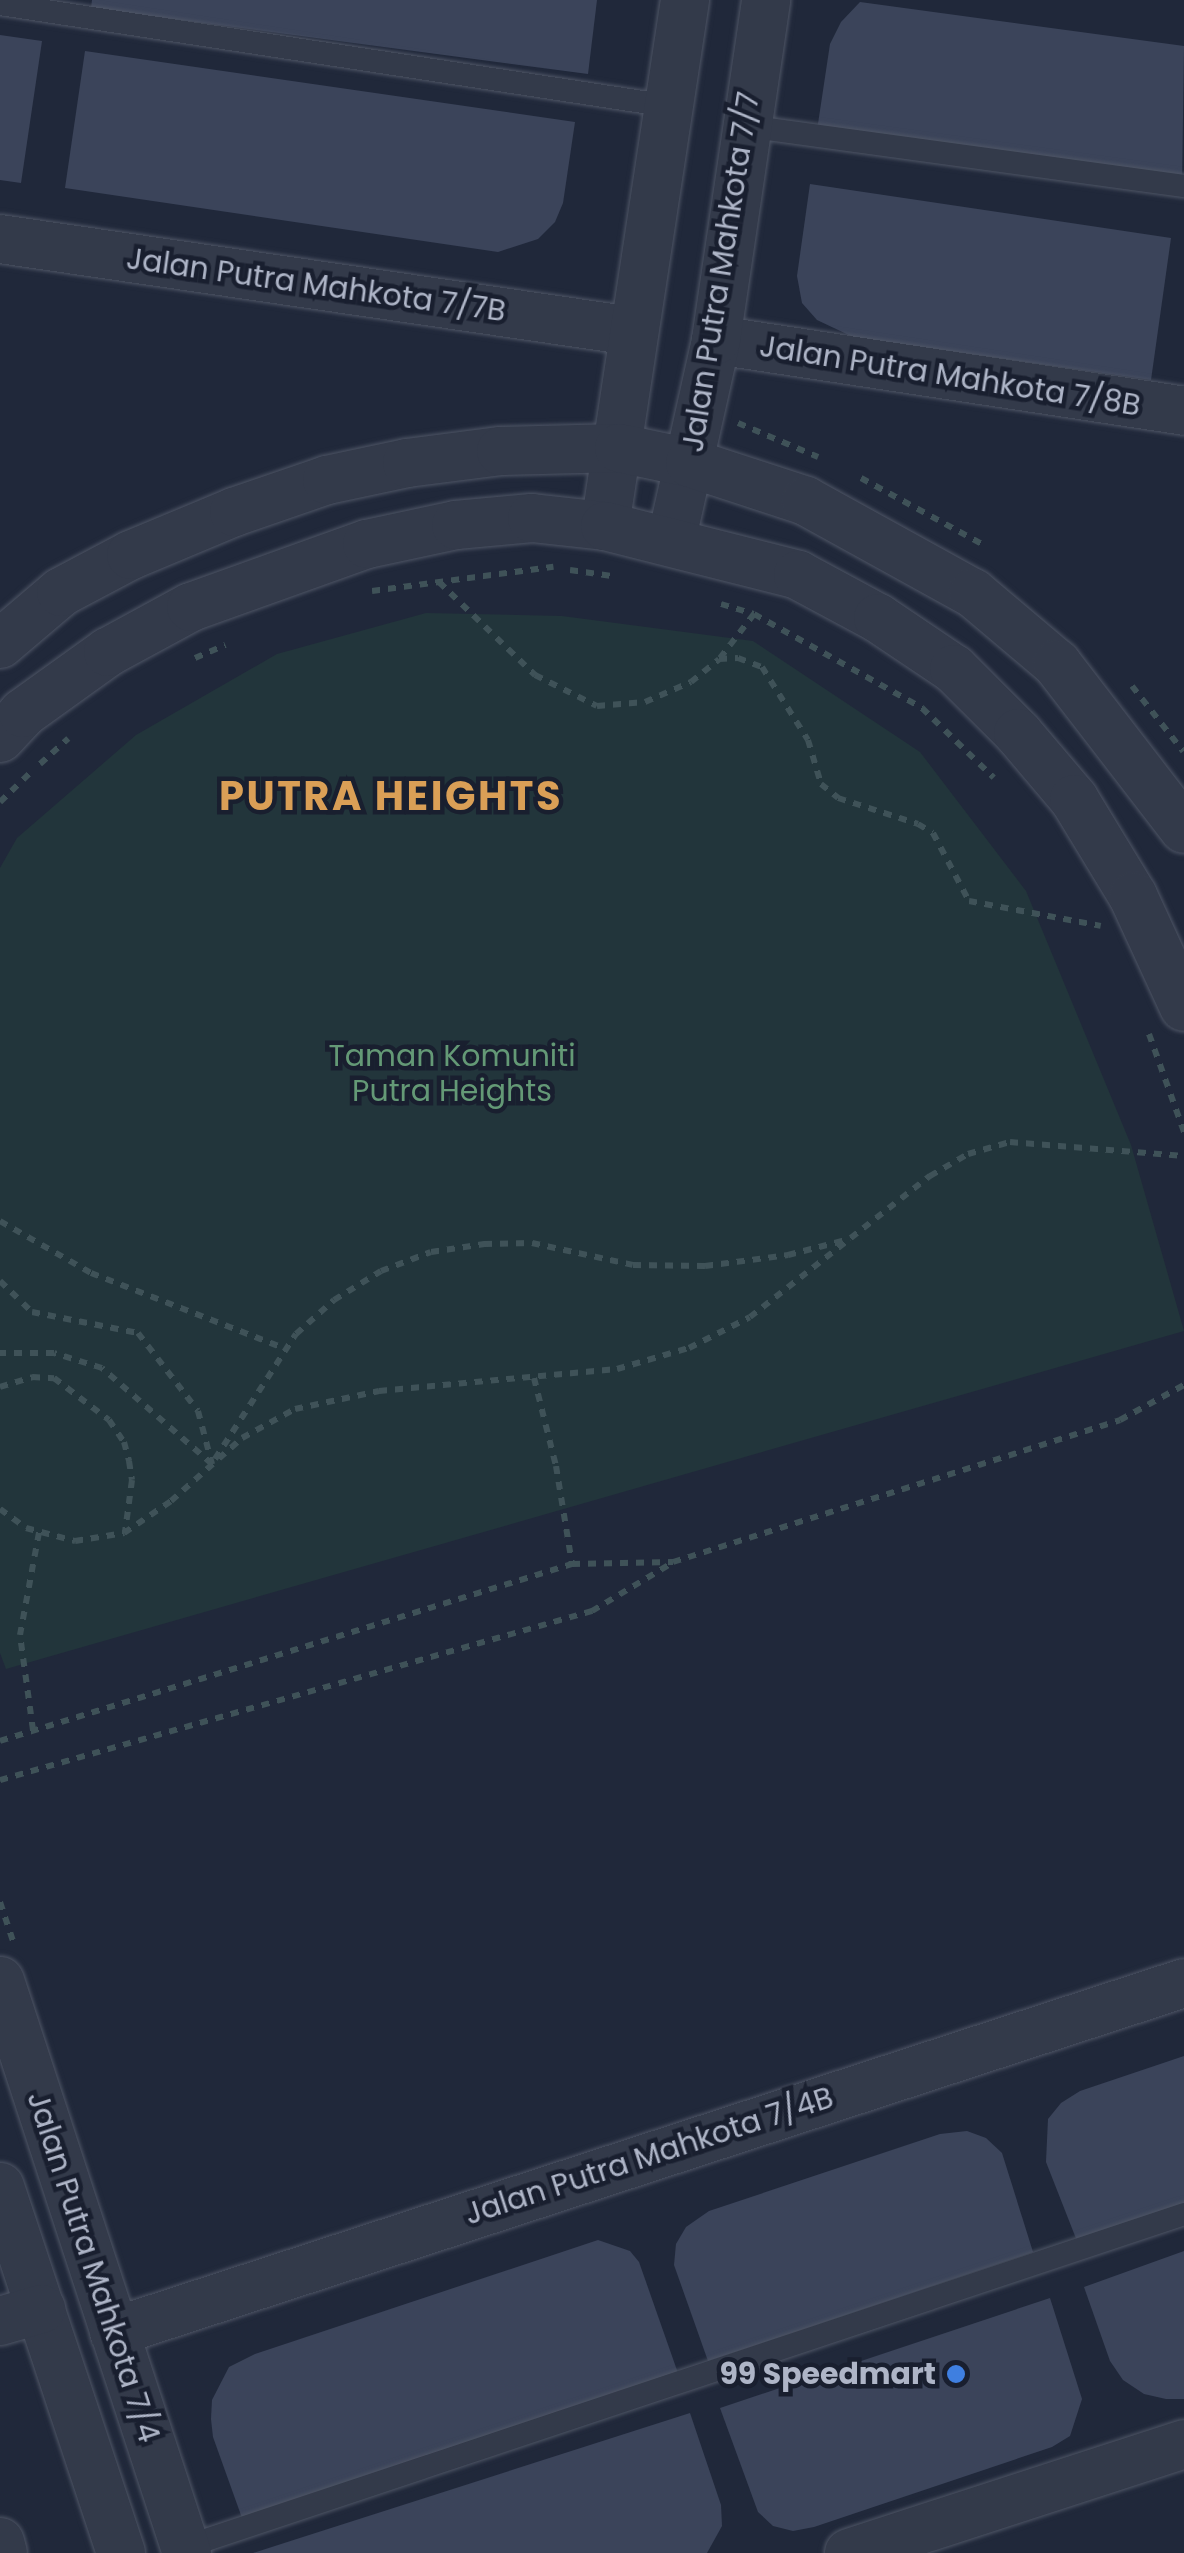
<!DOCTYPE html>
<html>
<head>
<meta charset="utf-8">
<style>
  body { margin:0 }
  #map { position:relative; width:1184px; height:2553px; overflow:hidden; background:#20283a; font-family:Poppins,sans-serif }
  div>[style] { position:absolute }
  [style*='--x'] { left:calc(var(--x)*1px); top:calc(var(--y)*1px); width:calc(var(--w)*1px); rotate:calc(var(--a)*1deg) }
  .green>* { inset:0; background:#22353b }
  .building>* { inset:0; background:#3b445a }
  .path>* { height:6px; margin-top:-3px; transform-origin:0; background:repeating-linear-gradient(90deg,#3f5258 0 8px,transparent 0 16px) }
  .roads { filter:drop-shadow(0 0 2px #4e5565) drop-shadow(0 0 2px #4e5565) }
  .service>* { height:22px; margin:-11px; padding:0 11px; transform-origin:11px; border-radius:11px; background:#333a4a }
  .minor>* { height:48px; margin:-24px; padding:0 24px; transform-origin:24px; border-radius:24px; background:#333a4a }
  .dots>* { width:28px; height:28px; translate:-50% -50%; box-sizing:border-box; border:5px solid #191f2f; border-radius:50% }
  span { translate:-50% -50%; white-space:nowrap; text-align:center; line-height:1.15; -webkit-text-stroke:9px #191f2f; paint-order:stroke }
  .street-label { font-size:30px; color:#aeb5c7 }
  .park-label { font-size:30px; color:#649976 }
  .poi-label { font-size:30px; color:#aeb5c7; font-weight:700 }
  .right { translate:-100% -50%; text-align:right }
  .district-label { font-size:40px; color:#da9f56; font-weight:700; letter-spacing:2.5px }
</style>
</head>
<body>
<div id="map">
  <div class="green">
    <i style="clip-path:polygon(426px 613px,562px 616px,753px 641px,920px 752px,1026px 891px,1131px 1145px,1184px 1331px,6px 1669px,0 1653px,0 868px,17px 838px,136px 735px,277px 654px)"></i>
  </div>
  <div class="building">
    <i style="clip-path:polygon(92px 0,597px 0,588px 74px,91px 8px)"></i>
    <i style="clip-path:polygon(860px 2px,1184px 46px,1182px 186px,816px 137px,830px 44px,841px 22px)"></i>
    <i style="clip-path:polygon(0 35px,42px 41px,21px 183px,0 180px)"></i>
    <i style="clip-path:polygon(85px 51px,575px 122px,563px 203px,555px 222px,538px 239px,498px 252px,65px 188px)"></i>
    <i style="clip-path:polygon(810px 184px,1171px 238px,1151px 380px,853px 337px,817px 320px,802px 303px,797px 276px)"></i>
    <i style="clip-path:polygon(1184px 2056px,1184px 2210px,1077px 2241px,1046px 2162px,1048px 2119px,1061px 2103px,1080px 2091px)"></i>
    <i style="clip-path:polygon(967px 2131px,986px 2138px,1002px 2153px,1033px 2252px,708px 2361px,674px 2265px,676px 2244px,686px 2227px,709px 2211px,940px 2134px)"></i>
    <i style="clip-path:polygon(598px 2240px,630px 2251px,639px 2262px,679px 2376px,242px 2518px,213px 2437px,211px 2419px,212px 2400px,229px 2367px,255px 2354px)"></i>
    <i style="clip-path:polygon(1184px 2251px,1184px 2399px,1166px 2399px,1144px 2394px,1123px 2380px,1110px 2361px,1084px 2287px)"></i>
    <i style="clip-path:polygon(1050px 2298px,1082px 2399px,1070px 2436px,1052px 2447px,814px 2527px,793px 2531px,773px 2526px,758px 2512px,720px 2408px)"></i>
    <i style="clip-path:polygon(690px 2413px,721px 2505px,722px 2526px,707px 2553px,253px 2553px)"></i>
  </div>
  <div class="path">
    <i style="--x:738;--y:423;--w:87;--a:23"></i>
    <i style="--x:861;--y:478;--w:138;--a:28.6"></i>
    <i style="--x:570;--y:570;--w:42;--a:8.1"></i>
    <i style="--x:439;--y:582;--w:134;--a:44.1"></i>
    <i style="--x:535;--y:675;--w:69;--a:26.6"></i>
    <i style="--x:597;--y:706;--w:48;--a:-4.8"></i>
    <i style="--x:645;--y:702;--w:50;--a:-23.5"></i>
    <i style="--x:691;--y:682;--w:36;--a:-39"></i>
    <i style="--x:719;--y:659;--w:19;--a:-3"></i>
    <i style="--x:738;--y:658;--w:26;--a:21"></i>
    <i style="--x:762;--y:667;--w:86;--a:57.8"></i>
    <i style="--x:808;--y:740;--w:46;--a:73.5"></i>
    <i style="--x:821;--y:784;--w:22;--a:39"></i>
    <i style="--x:838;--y:798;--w:84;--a:18"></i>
    <i style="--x:918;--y:824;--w:17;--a:31"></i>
    <i style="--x:933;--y:833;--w:77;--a:62.1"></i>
    <i style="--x:969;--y:901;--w:134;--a:10.7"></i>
    <i style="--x:372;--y:591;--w:183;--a:-7.6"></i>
    <i style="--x:721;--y:604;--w:34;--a:17"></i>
    <i style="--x:754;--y:614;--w:193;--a:29.2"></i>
    <i style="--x:922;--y:708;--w:100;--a:44.2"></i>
    <i style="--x:195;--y:658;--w:33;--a:-23"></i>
    <i style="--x:720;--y:658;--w:56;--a:-52.3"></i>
    <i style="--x:1132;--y:686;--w:83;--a:51.9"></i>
    <i style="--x:40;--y:764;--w:38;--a:-42"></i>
    <i style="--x:0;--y:802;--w:43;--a:-44.1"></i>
    <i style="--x:1149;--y:1034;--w:104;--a:70.3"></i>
    <i style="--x:0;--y:1221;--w:105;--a:29.7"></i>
    <i style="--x:91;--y:1273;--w:209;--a:21.3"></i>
    <i style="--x:0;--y:1281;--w:45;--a:44.1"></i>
    <i style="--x:32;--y:1312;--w:108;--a:11.2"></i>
    <i style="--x:138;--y:1333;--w:98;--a:52.4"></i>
    <i style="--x:198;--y:1411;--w:55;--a:75.2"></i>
    <i style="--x:212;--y:1464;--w:146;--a:-138.9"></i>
    <i style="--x:102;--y:1368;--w:50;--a:-162.6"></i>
    <i style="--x:54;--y:1353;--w:54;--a:180"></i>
    <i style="--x:534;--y:1378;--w:91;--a:76"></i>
    <i style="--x:556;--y:1466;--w:99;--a:80.7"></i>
    <i style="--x:0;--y:1387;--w:34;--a:-17"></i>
    <i style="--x:32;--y:1377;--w:22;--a:3"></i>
    <i style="--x:54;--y:1378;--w:69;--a:37.4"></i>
    <i style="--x:109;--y:1420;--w:27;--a:56"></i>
    <i style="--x:124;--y:1442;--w:20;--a:75"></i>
    <i style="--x:129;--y:1461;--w:19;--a:81"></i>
    <i style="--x:132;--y:1480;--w:52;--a:97.7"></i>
    <i style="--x:215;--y:1459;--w:149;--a:-57.1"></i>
    <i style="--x:296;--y:1334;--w:51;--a:-41.8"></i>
    <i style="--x:334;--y:1300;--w:55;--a:-31.7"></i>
    <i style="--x:381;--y:1271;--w:53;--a:-20.8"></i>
    <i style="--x:431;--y:1252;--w:54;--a:-8.6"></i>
    <i style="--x:484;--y:1244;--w:48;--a:-1.2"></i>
    <i style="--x:532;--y:1243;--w:103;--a:12.3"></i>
    <i style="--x:633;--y:1265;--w:72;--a:0.8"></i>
    <i style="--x:705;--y:1266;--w:84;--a:-7.5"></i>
    <i style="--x:788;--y:1255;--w:64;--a:-14.5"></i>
    <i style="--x:0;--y:1509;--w:32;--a:36"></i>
    <i style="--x:26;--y:1528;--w:51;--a:14.9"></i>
    <i style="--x:75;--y:1541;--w:50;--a:-9.3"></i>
    <i style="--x:124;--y:1533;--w:57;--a:-34.2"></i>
    <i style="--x:171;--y:1501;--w:95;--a:-41.6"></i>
    <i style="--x:242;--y:1438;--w:60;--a:-28.7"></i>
    <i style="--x:295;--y:1409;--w:86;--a:-12.1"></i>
    <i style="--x:379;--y:1391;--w:239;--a:-5.3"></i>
    <i style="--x:617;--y:1369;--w:75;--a:-16.3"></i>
    <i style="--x:689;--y:1348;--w:68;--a:-26.9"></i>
    <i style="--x:750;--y:1317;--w:229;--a:-38.1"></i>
    <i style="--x:930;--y:1176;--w:44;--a:-30.1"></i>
    <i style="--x:968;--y:1154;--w:44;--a:-15.9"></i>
    <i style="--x:1010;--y:1142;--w:175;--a:4.6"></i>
    <i style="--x:33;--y:1730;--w:96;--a:-97.8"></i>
    <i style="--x:20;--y:1635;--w:105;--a:-79.5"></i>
    <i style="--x:0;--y:1741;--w:599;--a:-17.19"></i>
    <i style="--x:572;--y:1564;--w:101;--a:-1.1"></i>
    <i style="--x:673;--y:1562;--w:469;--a:-17.6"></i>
    <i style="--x:1120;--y:1420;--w:73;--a:-28.7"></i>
    <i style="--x:0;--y:1780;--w:616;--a:-15.93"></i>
    <i style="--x:592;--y:1611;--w:93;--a:-31"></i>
    <i style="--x:0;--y:1902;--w:44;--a:71.6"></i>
  </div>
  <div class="roads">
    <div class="service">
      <i style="--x:0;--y:4;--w:677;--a:8.67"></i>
      <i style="--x:746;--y:126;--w:442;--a:7.8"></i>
      <i style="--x:185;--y:2547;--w:1053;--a:-18.43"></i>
    </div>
    <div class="minor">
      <i style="--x:0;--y:239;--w:639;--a:8.28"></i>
      <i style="--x:716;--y:340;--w:473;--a:8.6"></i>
      <i style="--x:605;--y:526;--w:532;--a:-81.35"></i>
      <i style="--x:671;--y:542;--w:207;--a:-77.4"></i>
      <i style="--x:716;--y:340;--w:344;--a:-81.6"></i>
      <i style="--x:0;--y:644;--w:80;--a:-40.4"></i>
      <i style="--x:61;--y:592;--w:79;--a:-27.9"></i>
      <i style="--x:131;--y:555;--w:112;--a:-22.7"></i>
      <i style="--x:234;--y:512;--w:98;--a:-19"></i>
      <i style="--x:327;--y:480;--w:82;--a:-12"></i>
      <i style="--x:407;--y:463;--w:95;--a:-7.3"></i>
      <i style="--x:501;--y:451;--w:118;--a:-1.5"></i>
      <i style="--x:619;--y:448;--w:73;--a:11.9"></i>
      <i style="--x:690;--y:463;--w:122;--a:18.1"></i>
      <i style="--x:806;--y:501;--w:191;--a:28.9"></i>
      <i style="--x:973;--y:593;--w:110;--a:40.2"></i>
      <i style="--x:1057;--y:664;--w:208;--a:52.4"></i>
      <i style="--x:0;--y:738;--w:34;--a:-47"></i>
      <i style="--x:23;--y:713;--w:105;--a:-35.7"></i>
      <i style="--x:108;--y:652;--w:94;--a:-28.5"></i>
      <i style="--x:191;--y:607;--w:187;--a:-19.7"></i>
      <i style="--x:367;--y:544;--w:91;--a:-12.1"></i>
      <i style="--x:456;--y:525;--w:76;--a:-5.3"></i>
      <i style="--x:532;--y:518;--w:73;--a:6.3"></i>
      <i style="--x:605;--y:526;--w:199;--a:14.2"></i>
      <i style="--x:798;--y:575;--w:91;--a:28.3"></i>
      <i style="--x:878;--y:618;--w:92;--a:33.9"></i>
      <i style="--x:954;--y:669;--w:91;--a:45"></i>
      <i style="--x:1018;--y:733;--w:87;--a:49.7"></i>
      <i style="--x:1074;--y:799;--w:114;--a:58.7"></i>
      <i style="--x:1133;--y:896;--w:122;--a:65.3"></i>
      <i style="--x:0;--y:1981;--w:602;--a:71.9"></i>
      <i style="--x:0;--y:2187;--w:385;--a:71.7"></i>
      <i style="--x:0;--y:2321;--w:43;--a:-16.3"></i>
      <i style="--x:114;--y:2332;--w:1125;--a:-18.06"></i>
      <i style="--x:0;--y:2542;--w:11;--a:75"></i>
      <i style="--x:849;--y:2553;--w:352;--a:-18"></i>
    </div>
  </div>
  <div class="dots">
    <i style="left:956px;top:2374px;background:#3f7fe0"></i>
  </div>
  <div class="street-label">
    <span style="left:721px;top:272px;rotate:-81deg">Jalan Putra Mahkota 7/7</span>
    <span style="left:316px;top:285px;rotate:8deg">Jalan Putra Mahkota 7/7B</span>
    <span style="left:950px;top:376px;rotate:9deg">Jalan Putra Mahkota 7/8B</span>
    <span style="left:649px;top:2156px;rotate:-18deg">Jalan Putra Mahkota 7/4B</span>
    <span style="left:93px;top:2267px;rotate:72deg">Jalan Putra Mahkota 7/4</span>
  </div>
  <div class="park-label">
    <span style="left:452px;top:1073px">Taman Komuniti<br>Putra Heights</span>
  </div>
  <div class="poi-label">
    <span class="right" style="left:936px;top:2374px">99 Speedmart</span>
  </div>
  <div class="district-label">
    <span style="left:391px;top:796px">PUTRA HEIGHTS</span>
  </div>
</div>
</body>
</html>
